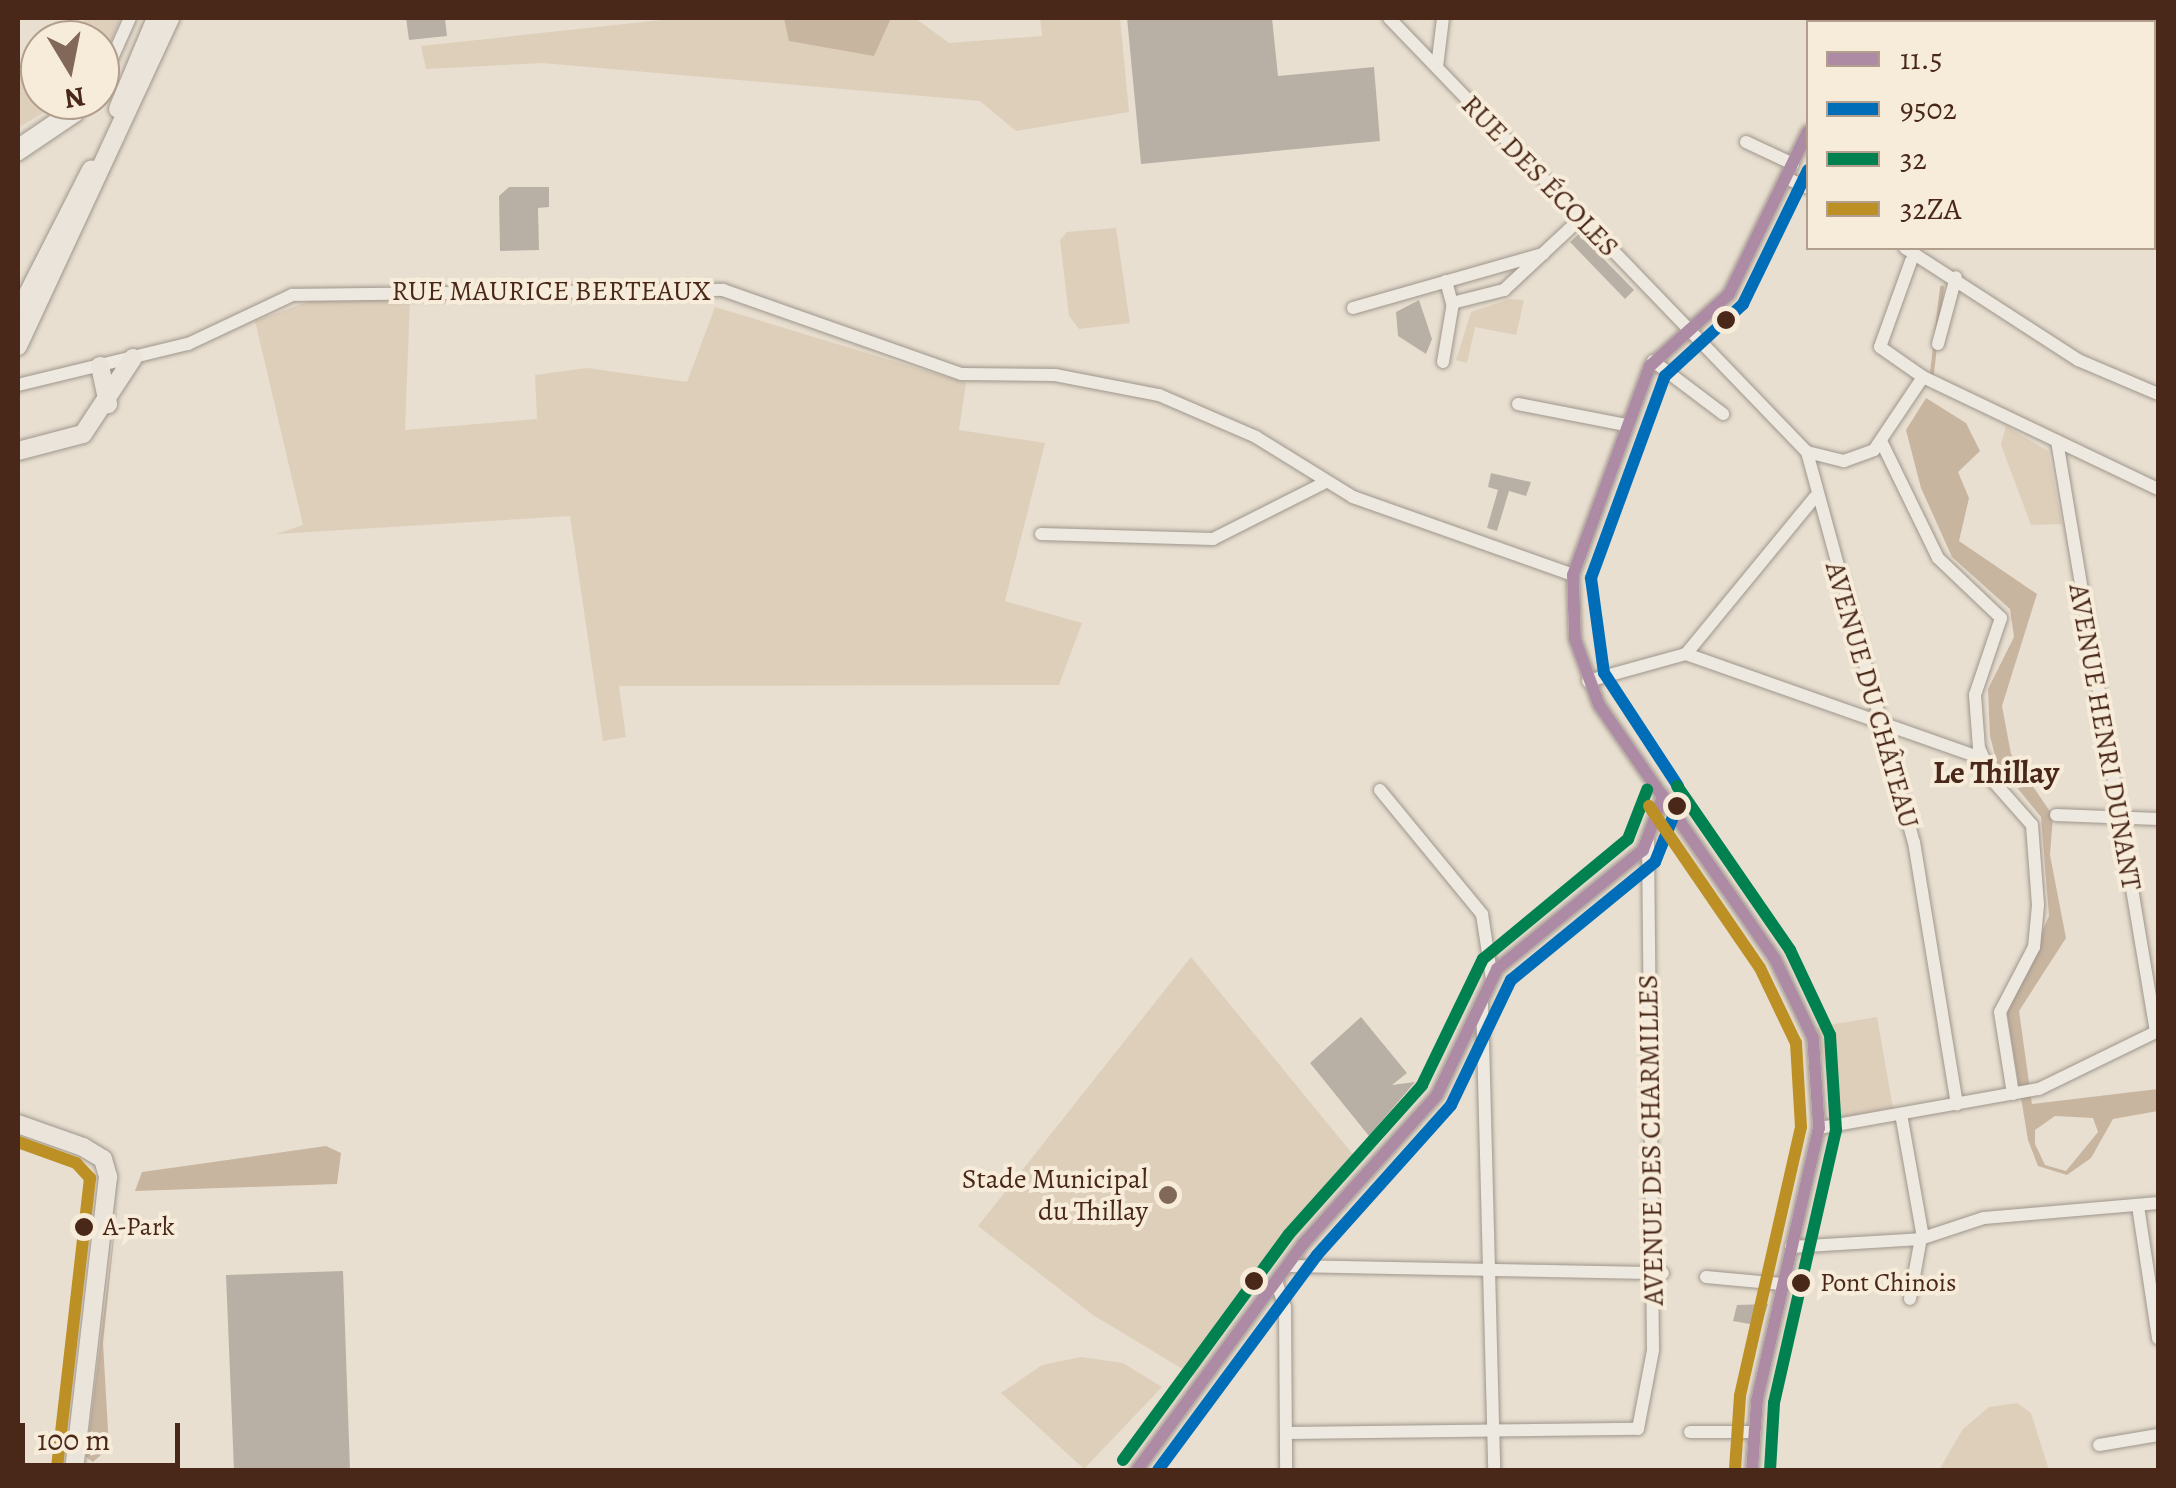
<!DOCTYPE html>
<html>
<head>
<meta charset="utf-8">
<style>
  body { margin:0 }
  #map { position:relative; width:2176px; height:1488px; overflow:hidden; background:#e8dfd0; font-family:Alegreya,serif }
  div>[style] { position:absolute }
  [style*='--x'] { left:calc(var(--x)*1px); top:calc(var(--y)*1px); width:calc(var(--w)*1px); rotate:calc(var(--a)*1deg) }
  .green>* { inset:0; background:#decfbb }
  .water>* { inset:0; background:#c8b5a0 }
  .stream>* { height:4px; margin:-2px; padding:0 2px; transform-origin:2px; border-radius:2px; background:#c8b5a0 }
  .building>* { inset:0; background:#b9b0a5 }
  .roads { filter:drop-shadow(0 0 2px #9f968c) drop-shadow(0 0 2px #9f968c) }
  .minor>* { height:12px; margin:-6px; padding:0 6px; transform-origin:6px; border-radius:6px; background:#ede8e0 }
  .major>* { height:18px; margin:-9px; padding:0 9px; transform-origin:9px; border-radius:9px; background:#eae4db }
  .bus-1>* { height:12px; margin:-6px; padding:0 6px; transform-origin:6px; border-radius:6px; background:#ad8ba4 }
  .bus-2>* { height:12px; margin:-6px; padding:0 6px; transform-origin:6px; border-radius:6px; background:#006db8 }
  .bus-3>* { height:12px; margin:-6px; padding:0 6px; transform-origin:6px; border-radius:6px; background:#00814f }
  .bus-4>* { height:12px; margin:-6px; padding:0 6px; transform-origin:6px; border-radius:6px; background:#bd9025 }
  .dots>* { width:28px; height:28px; translate:-50% -50%; box-sizing:border-box; border:5px solid #f7ecda; border-radius:50% }
  span { translate:-50% -50%; white-space:nowrap; text-align:center; line-height:1.15; -webkit-text-stroke:8px #f7ecda; paint-order:stroke }
  .bus-label { font-size:26px; color:#4a2819 }
  .left { translate:0 -50%; text-align:left }
  .street-label { font-size:28px; color:#4a2819 }
  .poi-label { font-size:28px; color:#4a2819 }
  .right { translate:-100% -50%; text-align:right }
  .quarter-label { font-size:32px; color:#4a2819; font-weight:700 }
  .frame { position:absolute; inset:0; border:20px solid #4a2819; pointer-events:none }
  .legend { position:absolute; left:1806px; top:20px; width:350px; height:230px; box-sizing:border-box; background:#f7ecda; border:2px solid #b29e8d; margin:0; padding:12px 18px; list-style:none; font-size:30px; color:#4a2819 }
  .legend li { display:flex; align-items:center; gap:20px; height:50px }
  .legend b { width:50px; border:2px solid #b29e8d }
  .north { position:absolute; left:20px; top:20px; width:100px; height:100px; box-sizing:border-box; background:#f7ecda; border:2px solid #b29e8d; border-radius:50%; rotate:170deg; font-size:28px; font-weight:700; line-height:40px; text-align:center; color:#4a2819 }
  .north::after { content:''; display:block; margin:auto; width:35px; height:45px; background:#816859; clip-path:polygon(50% 0,100% 100%,50% 72%,0 100%) }
  .scale { position:absolute; left:20px; top:1423px; width:160px; height:45px; box-sizing:border-box; border:5px solid #4a2819; border-top:0; padding-left:12px; font-size:30px; line-height:35px; white-space:nowrap; color:#4a2819; -webkit-text-stroke:8px #f7ecda; paint-order:stroke }
</style>
</head>
<body>
<div id="map">
  <div class="green">
    <i style="clip-path:polygon(87px 18px,120px 18px,100px 72px,100px 40px,63px 40px)"></i>
    <i style="clip-path:polygon(680px 18px,915px 18px,949px 43px,1042px 36px,1040px 18px,1120px 18px,1129px 112px,1016px 131px,980px 101px,542px 63px,426px 69px,421px 46px)"></i>
    <i style="clip-path:polygon(40px 57px,40px 100px,64px 100px,18px 128px,18px 66px)"></i>
    <i style="clip-path:polygon(1116px 228px,1130px 323px,1079px 329px,1069px 316px,1060px 240px,1067px 232px)"></i>
    <i style="clip-path:polygon(410px 299px,405px 430px,537px 419px,535px 375px,587px 368px,687px 382px,715px 307px,966px 383px,959px 430px,1045px 443px,1005px 601px,1082px 623px,1059px 685px,619px 686px,626px 737px,603px 741px,570px 516px,276px 534px,303px 525px,255px 321px,310px 301px)"></i>
    <i style="clip-path:polygon(1510px 299px,1524px 300px,1516px 335px,1475px 327px,1467px 363px,1456px 360px,1471px 312px)"></i>
    <i style="clip-path:polygon(2006px 426px,2048px 451px,2062px 524px,2031px 525px,2001px 445px)"></i>
    <i style="clip-path:polygon(1191px 957px,1360px 1163px,1264px 1273px,1194px 1376px,1093px 1315px,978px 1226px)"></i>
    <i style="clip-path:polygon(1877px 1017px,1893px 1108px,1835px 1119px,1817px 1027px)"></i>
    <i style="clip-path:polygon(1081px 1357px,1123px 1363px,1162px 1387px,1084px 1469px,1001px 1393px,1042px 1365px)"></i>
    <i style="clip-path:polygon(2017px 1403px,2031px 1413px,2049px 1470px,1939px 1470px,1963px 1429px,1989px 1407px)"></i>
  </div>
  <div class="water">
    <i style="clip-path:polygon(784px 18px,891px 18px,874px 56px,789px 41px)"></i>
    <i style="clip-path:polygon(evenodd,1926px 398px,1966px 423px,1980px 451px,1958px 472px,1969px 498px,1959px 541px,2037px 594px,2002px 706px,2011px 754px,2053px 816px,2050px 855px,2066px 938px,2019px 1011px,2032px 1104px,2158px 1089px,2158px 1111px,2113px 1119px,2091px 1158px,2067px 1175px,2038px 1166px,2028px 1140px,2007px 1013px,2049px 916px,2041px 817px,1997px 763px,1990px 736px,1988px 689px,2014px 637px,2010px 609px,1952px 557px,1921px 488px,1906px 430px,1926px 398px,2055px 1116px,2093px 1118px,2098px 1132px,2066px 1171px,2045px 1165px,2035px 1144px,2035px 1130px,2055px 1116px)"></i>
    <i style="clip-path:polygon(326px 1146px,341px 1153px,337px 1184px,135px 1191px,142px 1172px)"></i>
    <i style="clip-path:polygon(118px 1199px,103px 1343px,109px 1448px,93px 1462px,86px 1457px)"></i>
  </div>
  <div class="stream">
    <i style="--x:1932;--y:373;--w:86;--a:-83.3"></i>
  </div>
  <div class="building">
    <i style="clip-path:polygon(406px 18px,445px 18px,447px 36px,409px 40px)"></i>
    <i style="clip-path:polygon(1127px 18px,1272px 18px,1278px 76px,1374px 67px,1380px 141px,1141px 164px)"></i>
    <i style="clip-path:polygon(509px 187px,549px 187px,549px 207px,538px 208px,539px 250px,500px 251px,499px 196px)"></i>
    <i style="clip-path:polygon(1579px 234px,1634px 290px,1625px 299px,1570px 242px)"></i>
    <i style="clip-path:polygon(1419px 300px,1432px 339px,1426px 354px,1398px 336px,1396px 312px)"></i>
    <i style="clip-path:polygon(1491px 473px,1531px 482px,1526px 496px,1509px 491px,1497px 531px,1487px 528px,1498px 490px,1488px 487px)"></i>
    <i style="clip-path:polygon(1361px 1017px,1407px 1073px,1392px 1085px,1415px 1082px,1369px 1136px,1310px 1063px)"></i>
    <i style="clip-path:polygon(343px 1271px,350px 1470px,234px 1470px,226px 1275px)"></i>
    <i style="clip-path:polygon(1768px 1304px,1761px 1326px,1733px 1321px,1737px 1305px)"></i>
  </div>
  <div class="roads">
    <div class="minor">
      <i style="--x:1389;--y:18;--w:603;--a:46.08"></i>
      <i style="--x:1807;--y:452;--w:38;--a:14"></i>
      <i style="--x:1844;--y:461;--w:32;--a:-20"></i>
      <i style="--x:1874;--y:450;--w:88;--a:-56.1"></i>
      <i style="--x:1923;--y:377;--w:260;--a:25.5"></i>
      <i style="--x:1872;--y:22;--w:5;--a:-53"></i>
      <i style="--x:2154;--y:24;--w:4;--a:0"></i>
      <i style="--x:1437;--y:67;--w:49;--a:-83"></i>
      <i style="--x:100;--y:85;--w:73;--a:-65.9"></i>
      <i style="--x:1746;--y:142;--w:52;--a:25.1"></i>
      <i style="--x:18;--y:145;--w:73;--a:-34.3"></i>
      <i style="--x:78;--y:104;--w:11;--a:95"></i>
      <i style="--x:77;--y:115;--w:71;--a:145.9"></i>
      <i style="--x:1786;--y:178;--w:24;--a:24"></i>
      <i style="--x:2154;--y:186;--w:4;--a:14"></i>
      <i style="--x:1905;--y:248;--w:206;--a:32.9"></i>
      <i style="--x:2078;--y:360;--w:87;--a:23"></i>
      <i style="--x:1911;--y:261;--w:91;--a:109.8"></i>
      <i style="--x:1880;--y:347;--w:52;--a:34.9"></i>
      <i style="--x:1446;--y:281;--w:23;--a:75"></i>
      <i style="--x:1452;--y:303;--w:54;--a:-14"></i>
      <i style="--x:1504;--y:290;--w:105;--a:-43.1"></i>
      <i style="--x:1353;--y:308;--w:198;--a:-15.9"></i>
      <i style="--x:1938;--y:344;--w:69;--a:-75"></i>
      <i style="--x:1653;--y:361;--w:88;--a:37.1"></i>
      <i style="--x:1443;--y:362;--w:60;--a:-80.4"></i>
      <i style="--x:18;--y:385;--w:175;--a:-13.6"></i>
      <i style="--x:188;--y:344;--w:115;--a:-25.2"></i>
      <i style="--x:292;--y:295;--w:431;--a:-0.7"></i>
      <i style="--x:723;--y:290;--w:253;--a:19.4"></i>
      <i style="--x:962;--y:374;--w:93;--a:0.6"></i>
      <i style="--x:1055;--y:375;--w:106;--a:10.9"></i>
      <i style="--x:1159;--y:395;--w:106;--a:23.4"></i>
      <i style="--x:1256;--y:437;--w:114;--a:31.7"></i>
      <i style="--x:1353;--y:497;--w:233;--a:19.5"></i>
      <i style="--x:1518;--y:404;--w:110;--a:11"></i>
      <i style="--x:1881;--y:441;--w:130;--a:64"></i>
      <i style="--x:1938;--y:558;--w:87;--a:43.6"></i>
      <i style="--x:2001;--y:618;--w:81;--a:108.7"></i>
      <i style="--x:1975;--y:695;--w:53;--a:85.7"></i>
      <i style="--x:1979;--y:748;--w:37;--a:66"></i>
      <i style="--x:1994;--y:782;--w:57;--a:48.5"></i>
      <i style="--x:2032;--y:825;--w:80;--a:85.7"></i>
      <i style="--x:2038;--y:905;--w:42;--a:95.4"></i>
      <i style="--x:2034;--y:947;--w:73;--a:117.6"></i>
      <i style="--x:2000;--y:1012;--w:83;--a:81"></i>
      <i style="--x:2057;--y:441;--w:599;--a:80.49"></i>
      <i style="--x:1807;--y:452;--w:404;--a:74.7"></i>
      <i style="--x:1914;--y:842;--w:266;--a:80.7"></i>
      <i style="--x:1041;--y:534;--w:172;--a:1.7"></i>
      <i style="--x:1213;--y:539;--w:127;--a:-26.8"></i>
      <i style="--x:1686;--y:654;--w:314;--a:19.4"></i>
      <i style="--x:1686;--y:654;--w:203;--a:-50.6"></i>
      <i style="--x:1588;--y:681;--w:102;--a:-15.4"></i>
      <i style="--x:1380;--y:790;--w:161;--a:50.6"></i>
      <i style="--x:1482;--y:914;--w:66;--a:81.3"></i>
      <i style="--x:2056;--y:815;--w:102;--a:2.2"></i>
      <i style="--x:1482;--y:1002;--w:468;--a:88.5"></i>
      <i style="--x:1901;--y:1114;--w:120;--a:79.9"></i>
      <i style="--x:1922;--y:1232;--w:68;--a:100.2"></i>
      <i style="--x:1819;--y:1128;--w:223;--a:-10.1"></i>
      <i style="--x:2039;--y:1089;--w:130;--a:-26"></i>
      <i style="--x:2138;--y:1206;--w:134;--a:81.4"></i>
      <i style="--x:1791;--y:1247;--w:129;--a:-3.5"></i>
      <i style="--x:1920;--y:1239;--w:67;--a:-18.2"></i>
      <i style="--x:1984;--y:1218;--w:175;--a:-4.9"></i>
      <i style="--x:1290;--y:1266;--w:373;--a:1.1"></i>
      <i style="--x:1706;--y:1277;--w:76;--a:5.3"></i>
      <i style="--x:1276;--y:1281;--w:28;--a:71"></i>
      <i style="--x:1285;--y:1307;--w:163;--a:89.6"></i>
      <i style="--x:1690;--y:1432;--w:65;--a:0"></i>
      <i style="--x:1287;--y:1433;--w:351;--a:-0.7"></i>
      <i style="--x:1638;--y:1429;--w:80;--a:-79.2"></i>
      <i style="--x:1653;--y:1350;--w:508;--a:-90.56"></i>
      <i style="--x:2099;--y:1445;--w:60;--a:-9.6"></i>
      <i style="--x:1137;--y:1470;--w:280;--a:-53.7"></i>
      <i style="--x:1303;--y:1244;--w:200;--a:-48"></i>
      <i style="--x:1437;--y:1095;--w:140;--a:-64.5"></i>
      <i style="--x:1497;--y:969;--w:188;--a:-39.2"></i>
      <i style="--x:1643;--y:850;--w:58;--a:-69.7"></i>
      <i style="--x:1752;--y:1470;--w:70;--a:-85.9"></i>
      <i style="--x:1757;--y:1400;--w:279;--a:-77.2"></i>
      <i style="--x:1819;--y:1128;--w:90;--a:-93.8"></i>
      <i style="--x:1813;--y:1038;--w:88;--a:-115.7"></i>
      <i style="--x:1775;--y:959;--w:309;--a:-124.7"></i>
      <i style="--x:1599;--y:705;--w:70;--a:-110"></i>
      <i style="--x:1575;--y:639;--w:64;--a:-91.8"></i>
      <i style="--x:1573;--y:575;--w:223;--a:-69.8"></i>
      <i style="--x:1650;--y:366;--w:107;--a:-42.3"></i>
      <i style="--x:1729;--y:294;--w:181;--a:-64.1"></i>
    </div>
    <div class="major">
      <i style="--x:118;--y:109;--w:99;--a:-67.3"></i>
      <i style="--x:18;--y:313;--w:161;--a:-63"></i>
      <i style="--x:18;--y:346;--w:362;--a:-65.1"></i>
      <i style="--x:100;--y:366;--w:39;--a:78"></i>
      <i style="--x:18;--y:451;--w:67;--a:-14.7"></i>
      <i style="--x:83;--y:434;--w:91;--a:-56.7"></i>
      <i style="--x:18;--y:1124;--w:69;--a:19.5"></i>
      <i style="--x:83;--y:1147;--w:23;--a:31"></i>
      <i style="--x:103;--y:1159;--w:19;--a:74"></i>
      <i style="--x:108;--y:1177;--w:295;--a:96.6"></i>
    </div>
  </div>
  <div class="bus-1">
    <i style="--x:1137;--y:1470;--w:280;--a:-53.7"></i>
    <i style="--x:1303;--y:1244;--w:200;--a:-48"></i>
    <i style="--x:1437;--y:1095;--w:140;--a:-64.5"></i>
    <i style="--x:1497;--y:969;--w:188;--a:-39.2"></i>
    <i style="--x:1643;--y:850;--w:58;--a:-69.7"></i>
    <i style="--x:1752;--y:1470;--w:70;--a:-85.9"></i>
    <i style="--x:1757;--y:1400;--w:279;--a:-77.2"></i>
    <i style="--x:1819;--y:1128;--w:90;--a:-93.8"></i>
    <i style="--x:1813;--y:1038;--w:88;--a:-115.7"></i>
    <i style="--x:1775;--y:959;--w:309;--a:-124.7"></i>
    <i style="--x:1599;--y:705;--w:70;--a:-110"></i>
    <i style="--x:1575;--y:639;--w:64;--a:-91.8"></i>
    <i style="--x:1573;--y:575;--w:223;--a:-69.8"></i>
    <i style="--x:1650;--y:366;--w:107;--a:-42.3"></i>
    <i style="--x:1729;--y:294;--w:181;--a:-64.1"></i>
  </div>
  <div class="bus-2">
    <i style="--x:1678;--y:786;--w:135;--a:-123.2"></i>
    <i style="--x:1604;--y:673;--w:96;--a:-97.8"></i>
    <i style="--x:1591;--y:578;--w:215;--a:-69.9"></i>
    <i style="--x:1665;--y:376;--w:106;--a:-42.7"></i>
    <i style="--x:1743;--y:304;--w:149;--a:-64.1"></i>
    <i style="--x:1158;--y:1470;--w:267;--a:-53.5"></i>
    <i style="--x:1317;--y:1255;--w:201;--a:-48.2"></i>
    <i style="--x:1451;--y:1105;--w:139;--a:-64.4"></i>
    <i style="--x:1511;--y:980;--w:186;--a:-39.3"></i>
    <i style="--x:1655;--y:862;--w:65;--a:-68.2"></i>
  </div>
  <div class="bus-3">
    <i style="--x:1677;--y:786;--w:199;--a:55.4"></i>
    <i style="--x:1790;--y:950;--w:94;--a:64.8"></i>
    <i style="--x:1830;--y:1035;--w:95;--a:86.4"></i>
    <i style="--x:1836;--y:1130;--w:280;--a:102.8"></i>
    <i style="--x:1774;--y:1403;--w:67;--a:93.4"></i>
    <i style="--x:1123;--y:1460;--w:280;--a:-53.7"></i>
    <i style="--x:1289;--y:1234;--w:200;--a:-48.2"></i>
    <i style="--x:1422;--y:1085;--w:140;--a:-64.2"></i>
    <i style="--x:1483;--y:959;--w:188;--a:-39.6"></i>
    <i style="--x:1628;--y:839;--w:53;--a:-68.8"></i>
  </div>
  <div class="bus-4">
    <i style="--x:1649;--y:806;--w:196;--a:55.6"></i>
    <i style="--x:1760;--y:968;--w:83;--a:64.4"></i>
    <i style="--x:1796;--y:1043;--w:84;--a:86.6"></i>
    <i style="--x:1801;--y:1127;--w:276;--a:102.8"></i>
    <i style="--x:1740;--y:1396;--w:73;--a:93.9"></i>
    <i style="--x:18;--y:1142;--w:62;--a:19.9"></i>
    <i style="--x:76;--y:1163;--w:21;--a:47"></i>
    <i style="--x:90;--y:1178;--w:292;--a:96.5"></i>
  </div>
  <div class="dots">
    <i style="left:1726px;top:320px;background:#4a2819"></i>
    <i style="left:1677px;top:806px;background:#4a2819"></i>
    <i style="left:1168px;top:1195px;background:#816859"></i>
    <i style="left:84px;top:1227px;background:#4a2819"></i>
    <i style="left:1254px;top:1281px;background:#4a2819"></i>
    <i style="left:1801px;top:1283px;background:#4a2819"></i>
  </div>
  <div class="bus-label">
    <span class="left" style="left:103px;top:1227px">A-Park</span>
    <span class="left" style="left:1820px;top:1283px">Pont Chinois</span>
  </div>
  <div class="street-label">
    <span style="left:1540px;top:176px;rotate:46deg">RUE DES ÉCOLES</span>
    <span style="left:551px;top:291px">RUE MAURICE BERTEAUX</span>
    <span style="left:1872px;top:695px;rotate:74deg">AVENUE DU CHÂTEAU</span>
    <span style="left:2105px;top:737px;rotate:80deg">AVENUE HENRI DUNANT</span>
    <span style="left:1651px;top:1140px;rotate:-91deg">AVENUE DES CHARMILLES</span>
  </div>
  <div class="poi-label">
    <span class="right" style="left:1148px;top:1195px">Stade Municipal<br>du Thillay</span>
  </div>
  <div class="quarter-label">
    <span style="left:1996px;top:772px">Le Thillay</span>
  </div>
  <div class="frame"></div>
  <ul class="legend">
  <li><b style="height:12px;background:#ad8ba4"></b>11.5</li>
  <li><b style="height:12px;background:#006db8"></b>9502</li>
  <li><b style="height:12px;background:#00814f"></b>32</li>
  <li><b style="height:12px;background:#bd9025"></b>32ZA</li>
  </ul>
  <div class="north">N</div>
  <div class="scale">100 m</div>
</div>
</body>
</html>
